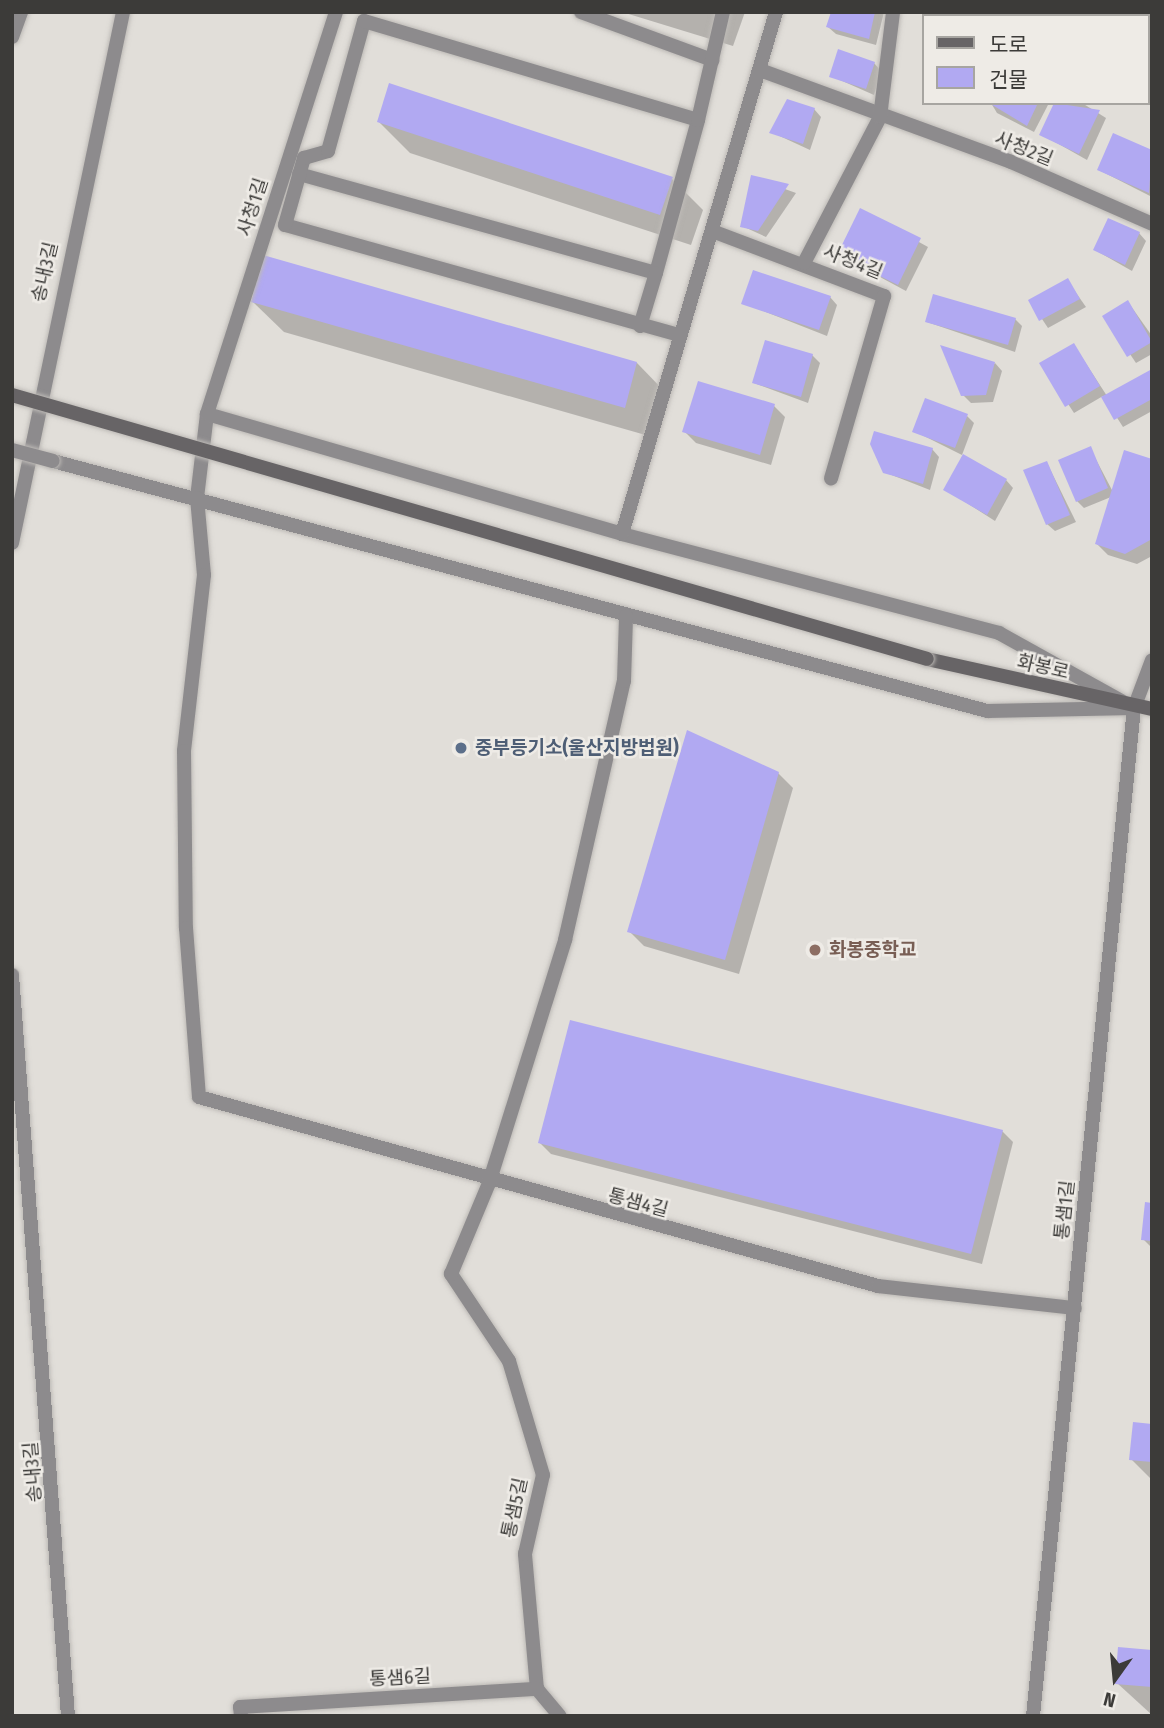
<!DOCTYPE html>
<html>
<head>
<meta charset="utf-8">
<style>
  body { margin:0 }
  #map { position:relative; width:1164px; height:1728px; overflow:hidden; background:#e1ded9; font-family:"Fira Sans Condensed","Noto Sans KR",sans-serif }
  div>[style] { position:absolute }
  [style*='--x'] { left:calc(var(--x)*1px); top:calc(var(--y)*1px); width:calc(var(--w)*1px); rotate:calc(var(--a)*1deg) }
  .shadow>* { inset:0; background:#0003 }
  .building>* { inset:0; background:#b1a9f2 }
  .roads { filter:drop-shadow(0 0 2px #bdbab6) drop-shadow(0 0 2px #bdbab6) }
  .lane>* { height:14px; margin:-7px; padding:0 7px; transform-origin:7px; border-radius:7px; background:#8d8b8d }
  .street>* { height:14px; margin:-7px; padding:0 7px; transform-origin:7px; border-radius:7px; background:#8d8b8d }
  .secondary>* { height:14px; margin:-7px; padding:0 7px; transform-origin:7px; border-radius:7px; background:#676466 }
  .bridges { filter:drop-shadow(0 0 2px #bdbab6) drop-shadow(0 0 2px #bdbab6) }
  .lane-bridge>* { height:14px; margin:-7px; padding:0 7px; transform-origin:7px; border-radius:7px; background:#8d8b8d }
  .secondary-bridge>* { height:14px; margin:-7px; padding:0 7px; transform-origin:7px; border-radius:7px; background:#676466 }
  .dots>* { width:19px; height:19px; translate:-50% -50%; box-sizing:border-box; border:4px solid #eeebe6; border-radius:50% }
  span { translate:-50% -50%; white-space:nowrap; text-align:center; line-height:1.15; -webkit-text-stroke:5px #eeebe6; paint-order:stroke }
  .street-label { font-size:19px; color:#3c3b39 }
  .service-label { font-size:19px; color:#4e5e75; font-weight:700 }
  .left { translate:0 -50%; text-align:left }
  .education-label { font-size:19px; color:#785e54; font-weight:700 }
  .frame { position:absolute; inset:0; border:14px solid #3c3b39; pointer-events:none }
  .legend { position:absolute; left:922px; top:14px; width:228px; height:91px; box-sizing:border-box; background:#eeebe6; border:2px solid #a7a5a1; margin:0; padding:9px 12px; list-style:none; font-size:21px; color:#3c3b39 }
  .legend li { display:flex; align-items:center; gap:14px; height:35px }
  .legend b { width:35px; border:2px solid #a7a5a1 }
  .north { position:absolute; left:1080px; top:1644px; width:70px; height:70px; -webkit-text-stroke:5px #eeebe6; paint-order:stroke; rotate:195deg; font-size:19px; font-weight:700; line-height:28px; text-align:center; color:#3c3b39 }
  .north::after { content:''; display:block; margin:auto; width:24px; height:32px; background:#3c3b39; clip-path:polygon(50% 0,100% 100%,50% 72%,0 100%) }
</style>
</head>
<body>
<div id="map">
  <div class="shadow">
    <i style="clip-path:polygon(622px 12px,745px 12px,733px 46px)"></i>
    <i style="clip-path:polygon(833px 12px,884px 12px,876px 45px,836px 34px,828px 27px)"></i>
    <i style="clip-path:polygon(1152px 33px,1152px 49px,1148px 44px)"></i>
    <i style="clip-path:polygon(874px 63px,881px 71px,874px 95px,831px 76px)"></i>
    <i style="clip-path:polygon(991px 103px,1049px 103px,1034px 132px,997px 113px)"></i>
    <i style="clip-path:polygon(1056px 103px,1082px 103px,1106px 118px,1087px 160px,1041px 134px)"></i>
    <i style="clip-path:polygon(814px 109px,821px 117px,810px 150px,771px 132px)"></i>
    <i style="clip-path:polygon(379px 122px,672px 179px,703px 210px,691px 245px,410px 153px)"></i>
    <i style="clip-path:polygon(1152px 152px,1152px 197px,1099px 170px)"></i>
    <i style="clip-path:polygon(752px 177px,796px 193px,766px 237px,742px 226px)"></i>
    <i style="clip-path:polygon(861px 210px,928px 247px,906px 291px,839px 255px)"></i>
    <i style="clip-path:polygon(1139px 233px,1146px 241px,1132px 271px,1095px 250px)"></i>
    <i style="clip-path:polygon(1067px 280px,1086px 307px,1048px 328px,1030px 301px)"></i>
    <i style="clip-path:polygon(830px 297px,837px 305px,827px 336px,743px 303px)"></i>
    <i style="clip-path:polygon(252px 301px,637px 363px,668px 395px,656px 438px,284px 332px)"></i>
    <i style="clip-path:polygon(1128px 302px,1152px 336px,1152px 354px,1136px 363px,1105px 317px)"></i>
    <i style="clip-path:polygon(1015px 319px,1022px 326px,1015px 352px,927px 322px)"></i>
    <i style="clip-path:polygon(1074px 345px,1107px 396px,1152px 371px,1152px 411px,1123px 427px,1103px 396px,1074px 413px,1042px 364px)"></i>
    <i style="clip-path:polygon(812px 355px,820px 363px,808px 403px,754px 383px)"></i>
    <i style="clip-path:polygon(995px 363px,1002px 371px,993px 402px,971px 403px,963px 395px)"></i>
    <i style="clip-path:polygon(774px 406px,785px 417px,771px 465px,696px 443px,684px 431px)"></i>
    <i style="clip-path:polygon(967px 416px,974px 423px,962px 455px,914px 431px)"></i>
    <i style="clip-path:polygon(1090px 448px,1113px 492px,1152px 461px,1152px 556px,1137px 564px,1108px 555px,1097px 544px,1111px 497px,1084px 508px,1077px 501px)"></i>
    <i style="clip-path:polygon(932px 449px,939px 457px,930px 490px,884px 472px)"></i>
    <i style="clip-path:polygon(1047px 463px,1076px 522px,1055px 531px,1047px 524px)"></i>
    <i style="clip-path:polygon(1006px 480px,1013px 488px,995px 521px,945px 489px)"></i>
    <i style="clip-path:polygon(778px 773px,793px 788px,739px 974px,644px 946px,629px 931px)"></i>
    <i style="clip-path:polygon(1002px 1131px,1013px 1142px,982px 1264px,551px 1154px,540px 1143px)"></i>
    <i style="clip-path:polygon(1152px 1205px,1152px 1248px,1143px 1239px)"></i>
    <i style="clip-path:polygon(1152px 1426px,1152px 1480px,1131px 1459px)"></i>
    <i style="clip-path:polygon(1152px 1652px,1152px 1715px,1117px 1683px)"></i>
  </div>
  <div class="building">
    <i style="clip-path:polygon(831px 12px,875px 12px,869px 39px,826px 27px)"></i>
    <i style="clip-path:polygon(937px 12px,958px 12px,970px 14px,936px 16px)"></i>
    <i style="clip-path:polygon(1049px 12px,1092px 12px,1099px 16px,1047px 16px)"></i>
    <i style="clip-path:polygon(838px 49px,875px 62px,866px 89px,829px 77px)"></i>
    <i style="clip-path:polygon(389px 83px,673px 177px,660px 215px,377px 122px)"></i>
    <i style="clip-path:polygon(787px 99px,815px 108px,803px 144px,769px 133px)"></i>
    <i style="clip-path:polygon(989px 103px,1038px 103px,1027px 126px)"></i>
    <i style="clip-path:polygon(1054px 103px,1100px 110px,1079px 154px,1039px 135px)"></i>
    <i style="clip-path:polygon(1113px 133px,1152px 150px,1149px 193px,1097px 170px)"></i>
    <i style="clip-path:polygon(751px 175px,789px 184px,758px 231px,740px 227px)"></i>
    <i style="clip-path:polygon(860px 208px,921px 238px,898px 285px,837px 255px)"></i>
    <i style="clip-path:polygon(1108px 218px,1140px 232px,1125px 265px,1093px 250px)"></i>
    <i style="clip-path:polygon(263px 255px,637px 362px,625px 408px,251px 302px)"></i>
    <i style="clip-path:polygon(753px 270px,831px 296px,819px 330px,741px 304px)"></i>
    <i style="clip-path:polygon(1068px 278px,1080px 299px,1039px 321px,1028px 300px)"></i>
    <i style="clip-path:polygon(933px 294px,1016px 318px,1008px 345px,925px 322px)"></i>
    <i style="clip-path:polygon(1128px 300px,1152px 342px,1127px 357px,1102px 316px)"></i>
    <i style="clip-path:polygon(765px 340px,813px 354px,801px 397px,752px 383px)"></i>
    <i style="clip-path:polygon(1074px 343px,1100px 386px,1065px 407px,1039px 363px)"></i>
    <i style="clip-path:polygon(940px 345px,995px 362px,986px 395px,961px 396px)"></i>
    <i style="clip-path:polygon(1152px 369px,1152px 399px,1114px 420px,1101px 397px)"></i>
    <i style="clip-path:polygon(698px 381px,775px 404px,760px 455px,682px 432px)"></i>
    <i style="clip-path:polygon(925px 398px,968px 414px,955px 448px,912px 432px)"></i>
    <i style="clip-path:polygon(874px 431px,933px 448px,923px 484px,883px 473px,870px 444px)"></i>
    <i style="clip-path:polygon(1091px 446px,1108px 488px,1076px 502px,1058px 460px)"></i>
    <i style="clip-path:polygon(1124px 450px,1152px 459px,1152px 539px,1125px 554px,1095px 544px)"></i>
    <i style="clip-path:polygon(963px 454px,1007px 479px,987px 515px,943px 490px)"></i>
    <i style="clip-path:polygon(1047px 461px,1070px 515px,1046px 525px,1023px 470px)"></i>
    <i style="clip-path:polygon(687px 730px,779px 772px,725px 960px,627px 932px)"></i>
    <i style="clip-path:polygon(570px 1020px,1003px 1130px,971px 1254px,538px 1143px)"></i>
    <i style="clip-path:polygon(1145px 1202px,1152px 1203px,1152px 1241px,1141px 1240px)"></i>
    <i style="clip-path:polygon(1133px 1422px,1152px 1424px,1152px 1462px,1129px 1460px)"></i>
    <i style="clip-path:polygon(1118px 1647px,1152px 1650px,1152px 1687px,1115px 1684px)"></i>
  </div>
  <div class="roads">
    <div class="lane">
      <i style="--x:336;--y:12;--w:422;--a:107.8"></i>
      <i style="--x:207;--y:414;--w:85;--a:96.8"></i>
      <i style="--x:197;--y:498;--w:77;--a:84.8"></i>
      <i style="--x:204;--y:575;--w:177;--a:96.5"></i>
      <i style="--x:184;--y:751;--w:177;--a:89.4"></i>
      <i style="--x:186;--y:928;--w:169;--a:85.6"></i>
      <i style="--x:199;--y:1097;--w:705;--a:15.55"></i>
      <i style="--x:878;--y:1286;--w:198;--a:6.4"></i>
      <i style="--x:581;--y:12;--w:140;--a:20.1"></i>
      <i style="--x:760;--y:70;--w:267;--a:20.1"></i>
      <i style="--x:1011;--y:162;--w:154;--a:23.7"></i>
      <i style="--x:299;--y:174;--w:370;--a:15.5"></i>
      <i style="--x:656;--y:273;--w:159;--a:-74.6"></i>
      <i style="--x:712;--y:231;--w:184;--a:20.7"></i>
      <i style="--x:884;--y:296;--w:190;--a:106.2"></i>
      <i style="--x:804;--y:263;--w:165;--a:-62.5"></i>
      <i style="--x:880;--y:117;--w:106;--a:-82.9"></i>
      <i style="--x:640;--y:326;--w:55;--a:-73.2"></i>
      <i style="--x:679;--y:335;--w:409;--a:-164.4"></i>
      <i style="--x:285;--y:225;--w:70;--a:-74.2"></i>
      <i style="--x:304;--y:158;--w:25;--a:-16"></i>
      <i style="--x:328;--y:151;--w:135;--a:-74.5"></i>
      <i style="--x:364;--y:21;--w:348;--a:16.5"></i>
      <i style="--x:698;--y:120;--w:111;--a:-77"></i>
      <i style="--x:207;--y:414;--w:432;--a:16.1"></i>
      <i style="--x:622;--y:534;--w:390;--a:14.7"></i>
      <i style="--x:999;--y:633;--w:140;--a:29.1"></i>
      <i style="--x:53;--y:461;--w:967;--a:14.98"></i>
      <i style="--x:987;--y:711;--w:146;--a:-1.2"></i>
      <i style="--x:622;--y:534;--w:544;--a:-73.56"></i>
      <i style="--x:12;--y:543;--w:542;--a:-78.19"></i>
      <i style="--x:1134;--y:708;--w:51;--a:-69.4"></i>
      <i style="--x:12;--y:975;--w:743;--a:85.68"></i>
      <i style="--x:537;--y:1689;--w:136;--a:-95.1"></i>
      <i style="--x:525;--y:1554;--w:81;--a:-77.2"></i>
      <i style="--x:543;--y:1475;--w:119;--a:-106.6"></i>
      <i style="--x:509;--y:1361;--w:105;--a:-123.7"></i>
      <i style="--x:451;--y:1274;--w:99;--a:-67.3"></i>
      <i style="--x:489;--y:1183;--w:255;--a:-72.6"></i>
      <i style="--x:565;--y:940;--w:266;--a:-77.2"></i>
      <i style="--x:624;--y:681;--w:65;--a:-88.2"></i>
      <i style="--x:537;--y:1689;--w:35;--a:50"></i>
      <i style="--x:241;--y:1716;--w:9;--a:-96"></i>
      <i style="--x:240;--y:1707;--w:298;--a:-3.5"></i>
    </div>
    <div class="street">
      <i style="--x:12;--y:37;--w:27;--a:-70"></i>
      <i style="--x:1033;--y:1716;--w:1013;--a:-84.28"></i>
    </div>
    <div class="secondary">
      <i style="--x:927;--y:659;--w:230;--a:12.5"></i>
    </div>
  </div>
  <div class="bridges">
    <div class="lane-bridge">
      <i style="--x:12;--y:450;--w:42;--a:15"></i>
    </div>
    <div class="secondary-bridge">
      <i style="--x:12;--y:395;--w:952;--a:16.09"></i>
    </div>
  </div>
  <div class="dots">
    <i style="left:461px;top:748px;background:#5c6f8a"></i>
    <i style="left:815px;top:950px;background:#8d6e63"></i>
  </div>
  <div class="street-label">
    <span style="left:1024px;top:149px;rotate:22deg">사청2길</span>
    <span style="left:253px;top:207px;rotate:-72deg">사청1길</span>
    <span style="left:853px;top:262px;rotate:22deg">사청4길</span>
    <span style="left:45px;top:272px;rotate:-77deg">송내3길</span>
    <span style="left:1043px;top:667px;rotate:13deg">화봉로</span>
    <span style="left:638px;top:1203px;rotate:15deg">통샘4길</span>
    <span style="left:1065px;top:1210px;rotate:-84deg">통샘1길</span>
    <span style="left:33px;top:1472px;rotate:-94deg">송내3길</span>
    <span style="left:515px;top:1508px;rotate:-78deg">통샘5길</span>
    <span style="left:400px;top:1678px;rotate:-3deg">통샘6길</span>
  </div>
  <div class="service-label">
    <span class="left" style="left:475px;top:748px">중부등기소(울산지방법원)</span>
  </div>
  <div class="education-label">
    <span class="left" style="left:829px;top:950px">화봉중학교</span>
  </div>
  <div class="frame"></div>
  <ul class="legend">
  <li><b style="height:9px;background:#676466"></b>도로</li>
  <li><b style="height:19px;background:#b1a9f2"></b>건물</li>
  </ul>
  <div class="north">N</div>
</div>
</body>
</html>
